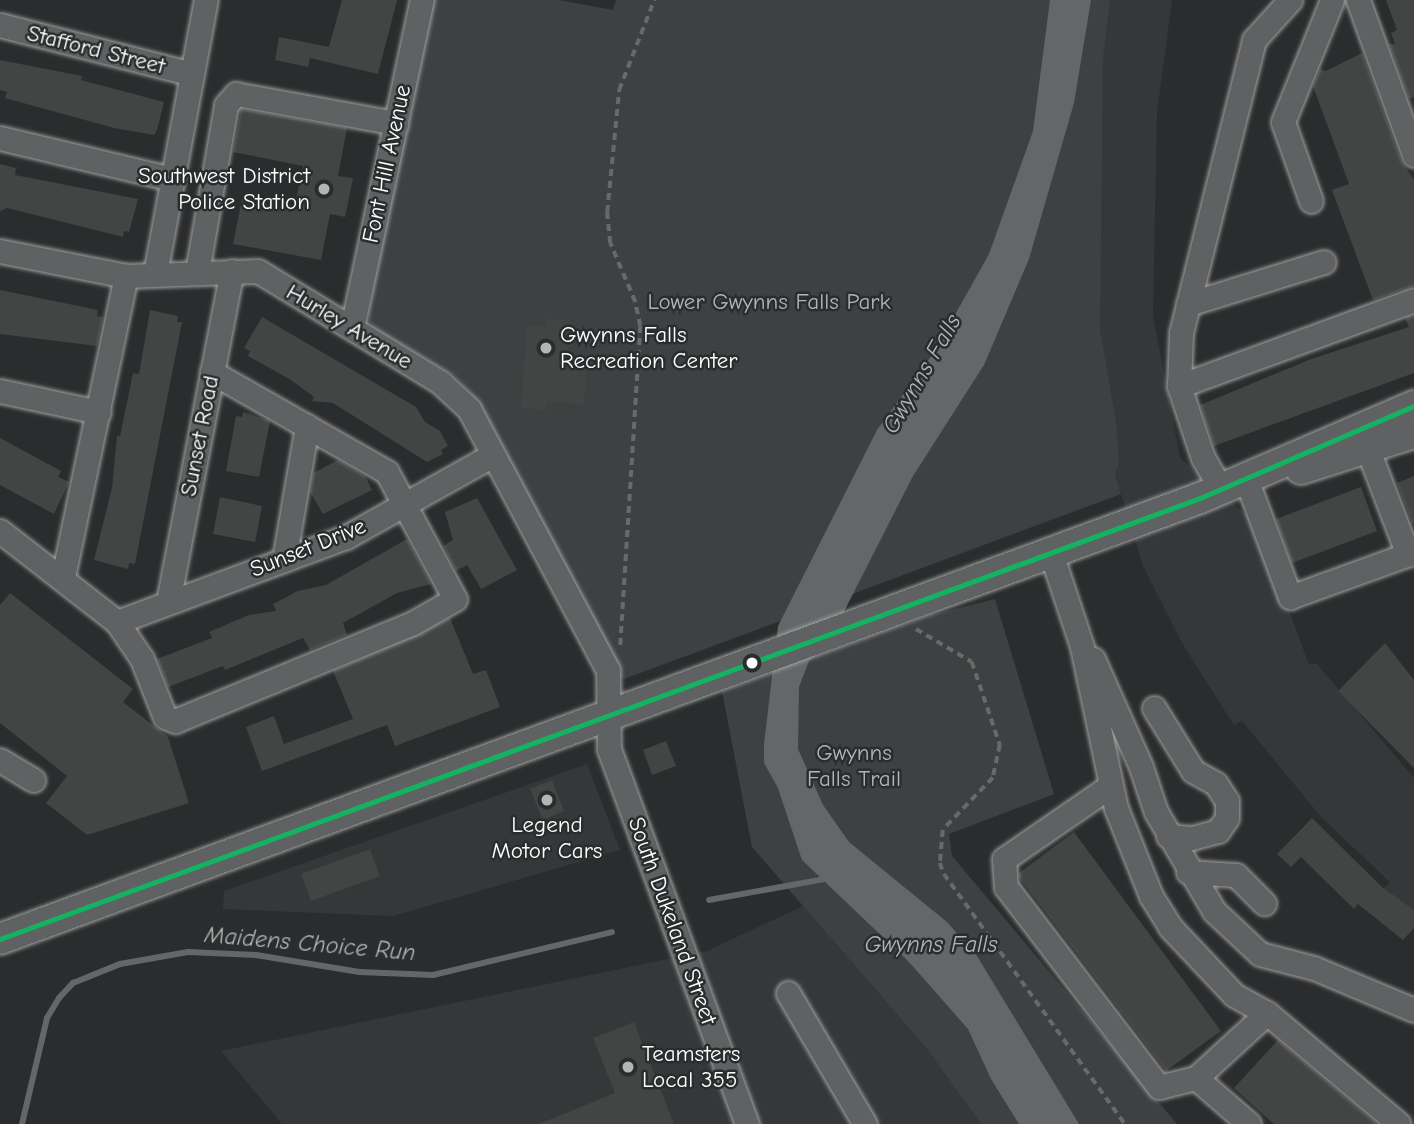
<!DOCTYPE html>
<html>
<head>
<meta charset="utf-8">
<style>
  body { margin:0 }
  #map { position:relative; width:1414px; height:1124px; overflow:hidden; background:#2b2c2d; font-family:"Comic Neue",sans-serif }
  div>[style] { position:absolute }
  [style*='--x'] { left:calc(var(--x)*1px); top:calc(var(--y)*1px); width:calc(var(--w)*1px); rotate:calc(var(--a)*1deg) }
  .built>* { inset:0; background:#353839 }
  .green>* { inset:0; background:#3e4142 }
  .water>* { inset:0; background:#646667 }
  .stream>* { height:6px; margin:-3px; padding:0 3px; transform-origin:3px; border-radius:3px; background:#646667 }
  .building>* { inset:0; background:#434444 }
  .path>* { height:3.5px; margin-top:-1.75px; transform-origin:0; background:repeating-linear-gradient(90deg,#686969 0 7px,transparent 0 12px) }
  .roads { filter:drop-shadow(0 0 2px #a0a0a0) drop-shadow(0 0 2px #a0a0a0) }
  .minor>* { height:23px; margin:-11.5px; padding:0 11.5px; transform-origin:11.5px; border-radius:11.5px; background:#606162 }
  .major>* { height:30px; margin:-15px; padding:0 15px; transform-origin:15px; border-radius:15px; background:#606162 }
  .bus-1>* { height:5px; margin:-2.5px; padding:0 2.5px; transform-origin:2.5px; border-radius:2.5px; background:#13b361 }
  .dots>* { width:19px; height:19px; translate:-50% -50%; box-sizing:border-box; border:4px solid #2a2d2e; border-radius:50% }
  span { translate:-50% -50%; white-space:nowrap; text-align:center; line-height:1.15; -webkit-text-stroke:5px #2a2d2e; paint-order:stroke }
  .street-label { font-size:23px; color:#fff }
  .poi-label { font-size:23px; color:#fff }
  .right { translate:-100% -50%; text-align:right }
  .left { translate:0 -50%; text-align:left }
  .park-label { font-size:23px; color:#b3b4b5 }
  .water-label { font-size:24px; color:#b4b6b6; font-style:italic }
</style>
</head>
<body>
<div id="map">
  <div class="built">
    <i style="clip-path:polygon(1097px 0,1172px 0,1157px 113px,1153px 315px,1180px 458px,1257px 524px,1309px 665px,1316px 663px,1414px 778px,1414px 913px,1383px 889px,1390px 882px,1322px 818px,1242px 721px,1234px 725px,1183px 645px,1143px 566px,1108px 451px,1079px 271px)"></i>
    <i style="clip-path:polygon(587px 764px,620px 850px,393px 916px,223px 909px,224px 891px)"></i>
    <i style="clip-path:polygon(803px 906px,927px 1049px,981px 1124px,282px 1124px,221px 1051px,707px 951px)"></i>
  </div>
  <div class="green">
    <i style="clip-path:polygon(431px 0,559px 0,613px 10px,616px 0,1110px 0,1103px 58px,1100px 330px,1116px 422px,1119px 463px,1115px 474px,1121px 494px,624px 679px,617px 674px,571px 576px,472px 394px,453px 375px,372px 327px,368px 316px)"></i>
    <i style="clip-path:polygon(995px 599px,1054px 794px,949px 834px,952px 856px,1177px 1124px,981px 1124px,927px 1049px,752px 847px,722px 691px,927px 616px)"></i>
  </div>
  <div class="water">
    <i style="clip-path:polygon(1050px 0,1091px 0,1074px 103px,1029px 259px,984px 365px,913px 476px,827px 645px,809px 661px,799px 687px,798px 749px,823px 805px,849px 842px,947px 922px,977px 956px,1079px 1124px,1019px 1124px,991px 1079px,968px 1029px,909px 962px,802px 860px,778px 788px,764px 763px,764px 744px,778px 626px,877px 430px,933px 354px,989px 254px,1033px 131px)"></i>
  </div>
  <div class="stream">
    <i style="--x:709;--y:900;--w:117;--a:-10.3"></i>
    <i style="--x:22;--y:1124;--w:109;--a:-76.7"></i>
    <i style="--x:47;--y:1018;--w:23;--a:-59"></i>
    <i style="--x:59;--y:998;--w:21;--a:-47"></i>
    <i style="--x:73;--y:983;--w:51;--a:-22"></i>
    <i style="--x:120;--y:964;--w:69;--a:-10"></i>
    <i style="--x:188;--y:952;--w:68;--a:2.5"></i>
    <i style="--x:256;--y:955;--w:105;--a:9.3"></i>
    <i style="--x:360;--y:972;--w:73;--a:2.4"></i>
    <i style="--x:433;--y:975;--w:184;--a:-13.5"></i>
  </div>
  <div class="building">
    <i style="clip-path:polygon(342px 0,397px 0,378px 74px,310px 58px,308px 67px,275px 60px,279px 37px,329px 47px)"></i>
    <i style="clip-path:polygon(1386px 0,1414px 0,1414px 97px,1409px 99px,1389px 44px,1395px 44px,1391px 33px,1397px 30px)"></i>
    <i style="clip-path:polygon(1362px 53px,1401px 160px,1414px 180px,1414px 286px,1373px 300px,1332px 190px,1349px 184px,1313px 86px,1320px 69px,1326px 71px)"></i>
    <i style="clip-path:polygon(0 60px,82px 76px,81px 80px,164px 102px,157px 130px,154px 135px,114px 128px,5px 98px,7px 92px,0 90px)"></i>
    <i style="clip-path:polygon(241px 109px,347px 128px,338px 176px,353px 178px,345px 217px,330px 214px,321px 260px,233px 244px,242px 199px,294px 210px,303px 166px,233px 152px)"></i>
    <i style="clip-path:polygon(0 164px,16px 168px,15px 175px,138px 199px,129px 232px,124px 231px,123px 237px,7px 208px,0 211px)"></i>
    <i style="clip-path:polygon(0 290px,98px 310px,97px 316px,103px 317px,97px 346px,0 334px)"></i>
    <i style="clip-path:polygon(150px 310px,178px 316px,177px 322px,182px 322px,135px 564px,129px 563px,128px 569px,94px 560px,112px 488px,117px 436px,120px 436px,133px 373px,139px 374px)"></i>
    <i style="clip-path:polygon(1414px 315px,1414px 373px,1214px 446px,1200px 405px,1311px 359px,1409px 327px,1405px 318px)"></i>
    <i style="clip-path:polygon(262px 317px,416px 407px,425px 422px,440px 431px,448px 446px,441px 450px,443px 454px,427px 462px,333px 403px,312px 401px,314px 397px,291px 380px,248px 356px,250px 351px,244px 348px)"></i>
    <i style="clip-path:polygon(547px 319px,569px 320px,566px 370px,586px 371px,584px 404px,547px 402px,547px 410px,521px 408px,527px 326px,547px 327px)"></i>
    <i style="clip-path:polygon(243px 412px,270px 421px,259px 477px,226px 471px,236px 416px,242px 417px)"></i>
    <i style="clip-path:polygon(0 438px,61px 471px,58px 477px,69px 482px,54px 514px,0 485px)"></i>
    <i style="clip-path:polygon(338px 460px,365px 476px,372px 490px,323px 514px,310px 492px,313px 473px)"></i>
    <i style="clip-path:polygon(1414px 476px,1414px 523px,1412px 523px,1397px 483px)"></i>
    <i style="clip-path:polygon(1361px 487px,1377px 531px,1292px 563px,1276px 519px)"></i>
    <i style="clip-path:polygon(220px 497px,262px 506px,255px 542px,213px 534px)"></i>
    <i style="clip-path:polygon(477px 498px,517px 570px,481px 589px,467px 565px,456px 571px,443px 546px,453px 540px,445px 512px)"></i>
    <i style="clip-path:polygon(407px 539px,431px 584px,397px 593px,343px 623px,347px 635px,310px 650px,303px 638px,225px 670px,223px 666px,168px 687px,157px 659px,212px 638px,209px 632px,249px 615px,276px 611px,273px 604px,298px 591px,326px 585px)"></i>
    <i style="clip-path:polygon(10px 593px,133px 689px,123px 702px,168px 737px,189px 803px,87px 835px,46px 803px,67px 776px,0 723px,0 605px)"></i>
    <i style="clip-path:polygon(450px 618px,473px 674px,486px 670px,500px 707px,395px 746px,387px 725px,262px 771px,246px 727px,274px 716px,284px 744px,353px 719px,333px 671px)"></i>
    <i style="clip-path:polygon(1385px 643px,1414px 680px,1414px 768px,1338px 691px)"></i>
    <i style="clip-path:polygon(666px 741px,676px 766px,652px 775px,643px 750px)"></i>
    <i style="clip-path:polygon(552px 780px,564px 811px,543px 820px,530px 789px)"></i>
    <i style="clip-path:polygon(1312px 818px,1382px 887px,1414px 910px,1414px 928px,1403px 940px,1358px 904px,1354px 909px,1301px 857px,1291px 867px,1277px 854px)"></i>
    <i style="clip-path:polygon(1074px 832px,1221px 1031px,1166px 1071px,1019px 877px,1019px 873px)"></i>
    <i style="clip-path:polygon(370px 849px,380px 876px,311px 901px,301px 874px)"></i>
    <i style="clip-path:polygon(634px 1022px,674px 1124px,539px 1124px,615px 1093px,593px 1038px)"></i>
    <i style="clip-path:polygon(1278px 1040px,1377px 1124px,1274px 1124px,1234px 1088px)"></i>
  </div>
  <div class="path">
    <i style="--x:916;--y:629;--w:65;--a:30.5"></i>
    <i style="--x:972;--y:662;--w:88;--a:71.4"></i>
    <i style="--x:1000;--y:745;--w:34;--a:102"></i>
    <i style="--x:993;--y:778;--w:72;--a:133.9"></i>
    <i style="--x:943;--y:830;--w:33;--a:95"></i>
    <i style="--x:940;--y:863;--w:12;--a:70"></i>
    <i style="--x:944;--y:874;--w:309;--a:54.1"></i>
    <i style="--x:620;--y:645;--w:320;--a:-86.4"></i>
    <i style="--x:640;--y:326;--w:25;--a:-102"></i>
    <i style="--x:635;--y:302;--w:64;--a:-113"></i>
    <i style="--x:610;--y:243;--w:31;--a:-96"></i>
    <i style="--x:607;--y:212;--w:123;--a:-84.4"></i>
    <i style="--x:619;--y:90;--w:97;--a:-68.7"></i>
  </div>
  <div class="roads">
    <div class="minor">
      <i style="--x:1358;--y:0;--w:165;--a:70.1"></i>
      <i style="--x:0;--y:25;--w:198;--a:14.3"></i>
      <i style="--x:0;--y:138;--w:177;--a:13.4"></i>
      <i style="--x:1311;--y:201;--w:84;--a:-109.5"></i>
      <i style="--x:1283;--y:122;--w:131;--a:-68.1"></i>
      <i style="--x:0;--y:251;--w:128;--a:11.2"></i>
      <i style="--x:126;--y:276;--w:132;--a:-2.2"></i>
      <i style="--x:258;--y:271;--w:213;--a:31.4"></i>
      <i style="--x:440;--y:382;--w:40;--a:43"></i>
      <i style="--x:469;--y:409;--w:296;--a:62"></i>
      <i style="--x:608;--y:670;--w:79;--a:89.3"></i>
      <i style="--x:609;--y:749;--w:400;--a:69.8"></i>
      <i style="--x:197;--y:272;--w:169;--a:-80.1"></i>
      <i style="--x:226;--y:105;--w:15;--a:-48"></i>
      <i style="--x:236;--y:94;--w:163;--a:10.3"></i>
      <i style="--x:155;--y:274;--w:279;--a:-79.5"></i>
      <i style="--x:1188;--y:304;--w:142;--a:-17.2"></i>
      <i style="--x:352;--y:328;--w:335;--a:-78"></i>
      <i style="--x:1179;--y:386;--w:53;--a:-87.8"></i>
      <i style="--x:1181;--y:333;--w:302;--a:-76"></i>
      <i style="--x:1254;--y:40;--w:54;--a:-48"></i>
      <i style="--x:0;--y:391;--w:101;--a:12"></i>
      <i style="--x:1368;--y:450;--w:112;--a:69.1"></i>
      <i style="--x:1248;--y:484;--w:121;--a:69.6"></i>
      <i style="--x:1290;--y:597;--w:132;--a:-19.9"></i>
      <i style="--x:1221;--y:489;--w:36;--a:-120"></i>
      <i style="--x:1203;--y:458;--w:76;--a:-108.4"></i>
      <i style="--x:1179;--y:386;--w:250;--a:-20.1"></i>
      <i style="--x:0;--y:531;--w:148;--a:37.9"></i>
      <i style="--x:117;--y:622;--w:45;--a:56"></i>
      <i style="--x:142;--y:659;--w:62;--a:68.4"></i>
      <i style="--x:165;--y:717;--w:11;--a:22"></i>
      <i style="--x:175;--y:721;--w:257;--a:-22.4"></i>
      <i style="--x:413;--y:623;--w:48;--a:-29.7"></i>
      <i style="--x:455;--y:599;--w:144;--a:-118.2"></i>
      <i style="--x:387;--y:472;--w:202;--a:-150.3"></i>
      <i style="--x:1051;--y:553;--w:99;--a:71.7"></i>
      <i style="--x:1082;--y:647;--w:165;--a:78.1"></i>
      <i style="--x:1116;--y:808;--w:95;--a:68.3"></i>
      <i style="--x:1151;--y:896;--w:36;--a:58"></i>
      <i style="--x:1170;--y:927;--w:93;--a:46.7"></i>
      <i style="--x:1234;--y:995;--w:38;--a:29"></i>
      <i style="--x:1267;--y:1013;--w:172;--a:40.1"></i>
      <i style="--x:284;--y:560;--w:136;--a:-80.3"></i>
      <i style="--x:63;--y:577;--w:308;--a:-78.2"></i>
      <i style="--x:168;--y:602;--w:337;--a:-79.1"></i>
      <i style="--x:117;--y:622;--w:244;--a:-20.4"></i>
      <i style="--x:346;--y:537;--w:166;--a:-29.2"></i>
      <i style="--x:1093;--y:659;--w:118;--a:66"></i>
      <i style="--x:1141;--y:767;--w:47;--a:71.6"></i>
      <i style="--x:1156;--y:812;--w:115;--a:59.6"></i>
      <i style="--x:1214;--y:911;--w:63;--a:43.1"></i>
      <i style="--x:1260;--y:954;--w:56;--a:14.5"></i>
      <i style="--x:1314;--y:968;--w:108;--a:22.8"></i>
      <i style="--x:1154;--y:708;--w:74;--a:58.2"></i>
      <i style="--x:1193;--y:771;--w:26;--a:29"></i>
      <i style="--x:1216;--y:784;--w:20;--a:57"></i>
      <i style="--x:1227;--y:801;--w:17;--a:90"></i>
      <i style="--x:1227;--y:818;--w:16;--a:125"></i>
      <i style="--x:1218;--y:831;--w:28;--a:165"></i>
      <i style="--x:1191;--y:838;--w:23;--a:-175"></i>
      <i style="--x:0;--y:760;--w:39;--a:31"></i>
      <i style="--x:1110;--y:786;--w:129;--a:145.4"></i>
      <i style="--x:1004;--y:859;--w:28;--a:86"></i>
      <i style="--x:1006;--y:887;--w:252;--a:52.6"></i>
      <i style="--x:1159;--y:1087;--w:38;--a:-14"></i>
      <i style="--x:1188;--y:872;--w:48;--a:3.6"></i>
      <i style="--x:1236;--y:875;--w:40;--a:45"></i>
      <i style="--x:788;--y:993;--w:152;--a:59.6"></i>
      <i style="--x:1249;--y:1124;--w:70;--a:-139"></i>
      <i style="--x:1196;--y:1078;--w:96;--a:-42.5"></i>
    </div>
    <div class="major">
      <i style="--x:1301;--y:469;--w:119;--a:-17.7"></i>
      <i style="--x:0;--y:939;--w:1278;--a:-20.18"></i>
      <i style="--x:1200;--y:498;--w:233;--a:-23.3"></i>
    </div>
  </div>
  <div class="bus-1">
    <i style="--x:0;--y:939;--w:1278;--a:-20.18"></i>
    <i style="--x:1200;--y:498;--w:233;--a:-23.3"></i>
  </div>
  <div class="dots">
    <i style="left:324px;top:189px;background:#b5b5b6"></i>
    <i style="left:546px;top:348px;background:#b5b5b6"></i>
    <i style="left:752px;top:663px;background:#fff"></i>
    <i style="left:547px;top:800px;background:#b5b5b6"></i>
    <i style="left:628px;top:1067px;background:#b5b5b6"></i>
  </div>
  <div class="street-label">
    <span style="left:96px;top:50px;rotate:14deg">Stafford Street</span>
    <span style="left:387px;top:164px;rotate:-78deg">Font Hill Avenue</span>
    <span style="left:349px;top:327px;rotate:31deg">Hurley Avenue</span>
    <span style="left:200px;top:436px;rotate:-79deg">Sunset Road</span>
    <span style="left:308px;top:548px;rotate:-22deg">Sunset Drive</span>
    <span style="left:672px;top:921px;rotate:70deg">South Dukeland Street</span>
  </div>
  <div class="poi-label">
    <span class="right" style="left:310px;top:189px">Southwest District<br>Police Station</span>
    <span class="left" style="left:560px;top:348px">Gwynns Falls<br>Recreation Center</span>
    <span style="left:547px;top:838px">Legend<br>Motor Cars</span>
    <span class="left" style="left:642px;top:1067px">Teamsters<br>Local 355</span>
  </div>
  <div class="park-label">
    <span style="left:769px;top:302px">Lower Gwynns Falls Park</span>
    <span style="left:854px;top:766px">Gwynns<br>Falls Trail</span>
  </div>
  <div class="water-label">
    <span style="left:922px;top:374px;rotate:-60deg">Gwynns Falls</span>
    <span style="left:310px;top:944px;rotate:5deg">Maidens Choice Run</span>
    <span style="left:931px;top:945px">Gwynns Falls</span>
  </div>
</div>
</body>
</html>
